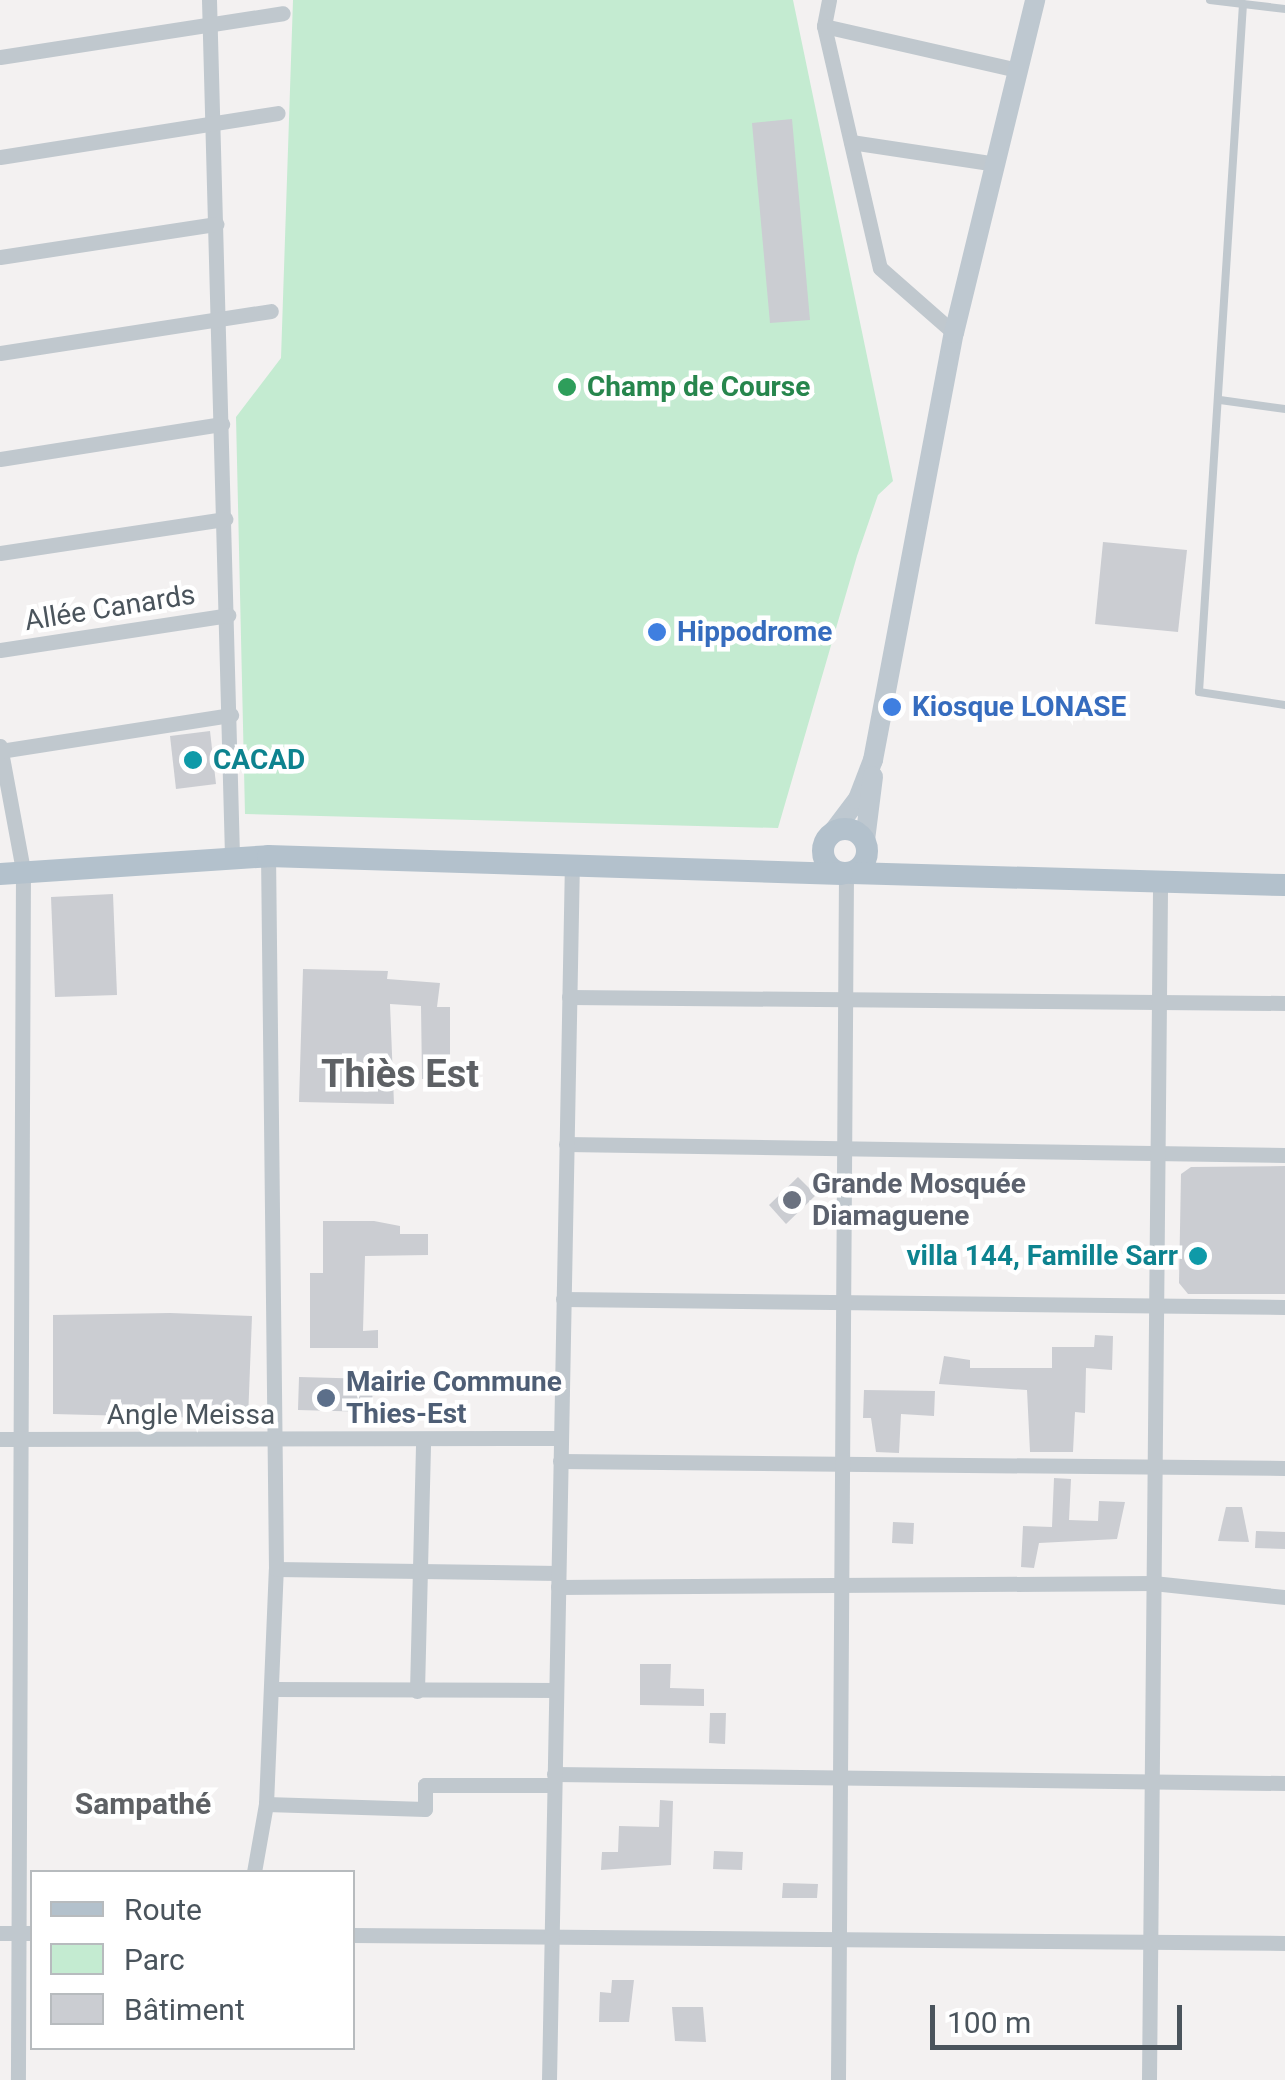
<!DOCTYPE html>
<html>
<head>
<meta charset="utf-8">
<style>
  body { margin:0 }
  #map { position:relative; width:1285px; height:2080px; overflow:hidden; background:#f3f1f1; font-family:Roboto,sans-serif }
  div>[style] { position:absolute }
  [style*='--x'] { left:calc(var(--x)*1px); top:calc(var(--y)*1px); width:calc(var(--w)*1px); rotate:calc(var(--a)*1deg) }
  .green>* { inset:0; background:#c4ebd1 }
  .building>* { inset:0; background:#cbcdd2 }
  .service>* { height:8px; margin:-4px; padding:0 4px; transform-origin:4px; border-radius:4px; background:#c0c8ce }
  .minor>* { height:15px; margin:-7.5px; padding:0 7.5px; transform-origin:7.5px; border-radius:7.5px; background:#c0c8ce }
  .secondary>* { height:20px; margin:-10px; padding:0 10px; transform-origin:10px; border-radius:10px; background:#bec8d0 }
  .primary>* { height:22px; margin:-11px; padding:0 11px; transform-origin:11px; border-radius:11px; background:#b3c1cc }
  .primary>.ring { margin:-11px; padding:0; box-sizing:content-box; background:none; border:22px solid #b3c1cc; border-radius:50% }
  .dots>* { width:28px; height:28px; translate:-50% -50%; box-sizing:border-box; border:5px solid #fff; border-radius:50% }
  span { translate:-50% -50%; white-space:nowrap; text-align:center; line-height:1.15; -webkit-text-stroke:9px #fff; paint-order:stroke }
  .leisure-label { font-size:28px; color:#27864d; font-weight:700 }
  .left { translate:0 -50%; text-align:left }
  .street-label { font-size:28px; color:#4a545c }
  .shop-label { font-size:28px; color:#366cbe; font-weight:700 }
  .culture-label { font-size:28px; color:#0d838f; font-weight:700 }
  .right { translate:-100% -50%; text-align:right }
  .worship-label { font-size:28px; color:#5b616d; font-weight:700 }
  .service-label { font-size:28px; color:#4e5e75; font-weight:700 }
  .neighbourhood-label { font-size:30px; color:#5e6165; font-weight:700 }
  .district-label { font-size:38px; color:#5e6165; font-weight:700 }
  .legend { position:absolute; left:30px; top:1870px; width:325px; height:180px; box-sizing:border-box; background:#fff; border:2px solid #b7bbbe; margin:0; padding:12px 18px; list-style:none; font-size:30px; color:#4a545c }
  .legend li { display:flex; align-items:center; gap:20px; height:50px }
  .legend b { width:50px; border:2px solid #b7bbbe }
  .scale { position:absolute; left:930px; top:2005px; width:252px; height:45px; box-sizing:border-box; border:5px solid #4a545c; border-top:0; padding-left:12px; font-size:30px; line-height:35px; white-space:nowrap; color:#4a545c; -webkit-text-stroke:8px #fff; paint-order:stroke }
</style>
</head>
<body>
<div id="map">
  <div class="green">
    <i style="clip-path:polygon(293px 0,793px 0,893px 481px,878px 495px,857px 556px,778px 828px,245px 814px,236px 417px,281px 358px)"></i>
  </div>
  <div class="building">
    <i style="clip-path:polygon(792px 119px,810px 320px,770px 323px,752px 123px)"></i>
    <i style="clip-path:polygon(1103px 542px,1187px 550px,1178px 632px,1095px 624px)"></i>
    <i style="clip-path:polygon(210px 731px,216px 784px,176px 789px,170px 736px)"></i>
    <i style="clip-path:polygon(113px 894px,117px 995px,55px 997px,51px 897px)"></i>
    <i style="clip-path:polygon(303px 969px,388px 971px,387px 979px,440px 983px,437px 1007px,450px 1007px,450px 1078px,422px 1079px,421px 1006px,390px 1004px,394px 1104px,299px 1102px)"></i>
    <i style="clip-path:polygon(1285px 1166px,1285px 1294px,1188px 1294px,1179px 1283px,1181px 1174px,1191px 1167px)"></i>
    <i style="clip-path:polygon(798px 1177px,816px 1195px,786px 1224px,769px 1205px)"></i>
    <i style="clip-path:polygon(323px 1221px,374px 1221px,400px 1226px,400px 1234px,428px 1234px,428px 1255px,365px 1256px,363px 1331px,378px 1330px,378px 1348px,310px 1348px,310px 1273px,323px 1273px)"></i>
    <i style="clip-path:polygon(170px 1313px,252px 1316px,248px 1419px,53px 1414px,53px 1315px)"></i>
    <i style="clip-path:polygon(1095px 1335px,1113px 1336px,1112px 1370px,1086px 1368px,1085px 1413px,1075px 1412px,1073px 1452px,1030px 1452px,1027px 1390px,939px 1384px,944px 1356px,970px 1360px,970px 1368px,1052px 1368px,1052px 1347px,1094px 1347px)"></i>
    <i style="clip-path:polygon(299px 1377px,373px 1379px,372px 1412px,298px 1410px)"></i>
    <i style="clip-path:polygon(864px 1390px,935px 1391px,934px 1416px,901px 1414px,899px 1453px,876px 1452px,871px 1418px,863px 1418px)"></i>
    <i style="clip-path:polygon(1054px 1478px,1071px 1479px,1069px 1520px,1098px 1521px,1099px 1501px,1125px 1502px,1117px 1539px,1039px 1543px,1034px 1568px,1021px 1567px,1023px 1526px,1052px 1527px)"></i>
    <i style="clip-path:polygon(1226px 1507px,1242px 1507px,1249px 1542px,1218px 1541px)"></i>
    <i style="clip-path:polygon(893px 1522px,914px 1523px,913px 1544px,892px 1543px)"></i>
    <i style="clip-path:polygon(1256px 1531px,1285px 1532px,1285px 1549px,1255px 1548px)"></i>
    <i style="clip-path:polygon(640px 1664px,671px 1664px,670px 1688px,704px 1689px,704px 1706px,640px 1705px)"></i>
    <i style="clip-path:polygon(710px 1713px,726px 1713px,725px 1744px,709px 1743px)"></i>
    <i style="clip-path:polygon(660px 1800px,673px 1801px,671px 1865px,601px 1870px,602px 1852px,618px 1852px,619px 1826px,659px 1827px)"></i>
    <i style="clip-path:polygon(714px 1851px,743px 1852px,742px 1870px,713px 1869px)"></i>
    <i style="clip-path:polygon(783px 1883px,818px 1884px,817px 1898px,782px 1898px)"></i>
    <i style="clip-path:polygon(612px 1980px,634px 1980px,629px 2022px,599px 2022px,600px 1992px,611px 1993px)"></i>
    <i style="clip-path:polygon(672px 2007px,703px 2007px,706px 2042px,675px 2041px)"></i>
  </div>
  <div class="service">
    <i style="--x:1210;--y:0;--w:76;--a:6.8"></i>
    <i style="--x:1243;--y:4;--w:689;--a:93.66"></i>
    <i style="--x:1199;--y:692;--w:87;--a:8.6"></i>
    <i style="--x:1220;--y:400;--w:66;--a:7.9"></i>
  </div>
  <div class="minor">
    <i style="--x:209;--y:0;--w:857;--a:88.46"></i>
    <i style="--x:829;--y:0;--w:26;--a:101"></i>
    <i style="--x:824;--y:26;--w:248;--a:77"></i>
    <i style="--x:880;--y:268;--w:98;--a:41.3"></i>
    <i style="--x:824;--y:26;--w:199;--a:12.8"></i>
    <i style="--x:0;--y:57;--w:286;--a:-8.8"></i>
    <i style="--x:851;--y:142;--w:147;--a:8.6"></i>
    <i style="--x:0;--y:157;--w:281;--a:-9"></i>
    <i style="--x:0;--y:257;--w:219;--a:-8.7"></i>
    <i style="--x:0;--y:353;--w:274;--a:-8.8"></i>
    <i style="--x:0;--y:459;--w:225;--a:-9"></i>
    <i style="--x:0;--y:553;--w:228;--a:-8.6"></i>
    <i style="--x:0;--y:650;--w:231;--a:-8.7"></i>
    <i style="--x:0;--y:746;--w:126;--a:79.5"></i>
    <i style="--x:23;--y:870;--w:1210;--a:90.24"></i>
    <i style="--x:0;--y:751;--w:234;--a:-8.9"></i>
    <i style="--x:569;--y:997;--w:716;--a:0.48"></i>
    <i style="--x:566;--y:1144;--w:719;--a:0.88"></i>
    <i style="--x:563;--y:1299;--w:722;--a:0.63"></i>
    <i style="--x:0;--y:1439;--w:561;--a:-0.1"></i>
    <i style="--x:560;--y:1461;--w:725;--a:0.55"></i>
    <i style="--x:276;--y:1569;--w:282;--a:0.8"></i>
    <i style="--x:558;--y:1587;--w:595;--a:-0.39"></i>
    <i style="--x:1153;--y:1583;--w:133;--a:6.1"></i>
    <i style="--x:271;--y:1689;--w:285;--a:0.2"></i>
    <i style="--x:417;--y:1691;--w:251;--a:-88.6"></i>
    <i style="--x:554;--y:1774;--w:731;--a:0.71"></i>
    <i style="--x:266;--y:1804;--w:159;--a:1.8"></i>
    <i style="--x:425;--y:1809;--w:24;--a:-90"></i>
    <i style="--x:425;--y:1785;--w:129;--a:0"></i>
    <i style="--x:254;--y:1872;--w:69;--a:-80"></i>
    <i style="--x:266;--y:1804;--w:235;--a:-87.6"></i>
    <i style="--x:276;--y:1569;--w:713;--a:-90.64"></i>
    <i style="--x:0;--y:1933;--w:32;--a:0"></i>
    <i style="--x:352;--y:1935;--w:933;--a:0.49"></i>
    <i style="--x:549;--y:2080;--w:1218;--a:-88.92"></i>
    <i style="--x:838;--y:2080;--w:1206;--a:-89.62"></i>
    <i style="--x:1149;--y:2080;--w:1200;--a:-89.47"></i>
  </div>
  <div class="secondary">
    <i style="--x:830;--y:836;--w:46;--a:-52.9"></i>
    <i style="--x:858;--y:799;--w:42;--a:-69"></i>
    <i style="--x:873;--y:760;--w:435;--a:-79.3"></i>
    <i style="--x:954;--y:333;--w:343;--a:-76.3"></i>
    <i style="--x:865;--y:840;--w:64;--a:-82.8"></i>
  </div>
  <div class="primary">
    <i class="ring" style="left:823px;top:829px;width:22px;height:22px"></i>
    <i style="--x:851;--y:873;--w:434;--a:1.6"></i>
    <i style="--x:0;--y:874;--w:269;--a:-3.8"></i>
    <i style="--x:268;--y:856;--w:574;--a:1.8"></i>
  </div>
  <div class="dots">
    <i style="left:567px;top:387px;background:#2e9e5b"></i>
    <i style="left:657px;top:632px;background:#3f7fe0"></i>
    <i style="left:892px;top:707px;background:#3f7fe0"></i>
    <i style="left:193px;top:760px;background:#0f9aa8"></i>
    <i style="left:792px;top:1200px;background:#6b7280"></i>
    <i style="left:1198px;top:1256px;background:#0f9aa8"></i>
    <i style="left:326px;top:1398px;background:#5c6f8a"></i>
  </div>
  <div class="leisure-label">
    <span class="left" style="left:587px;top:387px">Champ de Course</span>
  </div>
  <div class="street-label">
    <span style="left:110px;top:608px;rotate:-9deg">Allée Canards</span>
    <span style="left:191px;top:1415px">Angle Meissa</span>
  </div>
  <div class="shop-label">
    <span class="left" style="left:677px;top:632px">Hippodrome</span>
    <span class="left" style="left:912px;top:707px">Kiosque LONASE</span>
  </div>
  <div class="culture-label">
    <span class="left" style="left:213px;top:760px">CACAD</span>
    <span class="right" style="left:1178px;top:1256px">villa 144, Famille Sarr</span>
  </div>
  <div class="worship-label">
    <span class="left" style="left:812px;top:1200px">Grande Mosquée<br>Diamaguene</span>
  </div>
  <div class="service-label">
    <span class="left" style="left:346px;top:1398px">Mairie Commune<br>Thies-Est</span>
  </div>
  <div class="neighbourhood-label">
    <span style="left:143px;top:1804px">Sampathé</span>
  </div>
  <div class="district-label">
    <span style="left:400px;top:1075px">Thiès Est</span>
  </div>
  <ul class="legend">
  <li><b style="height:12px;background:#b3c1cc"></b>Route</li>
  <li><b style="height:28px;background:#c4ebd1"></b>Parc</li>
  <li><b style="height:28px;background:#cbcdd2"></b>Bâtiment</li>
  </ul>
  <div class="scale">100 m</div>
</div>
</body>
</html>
